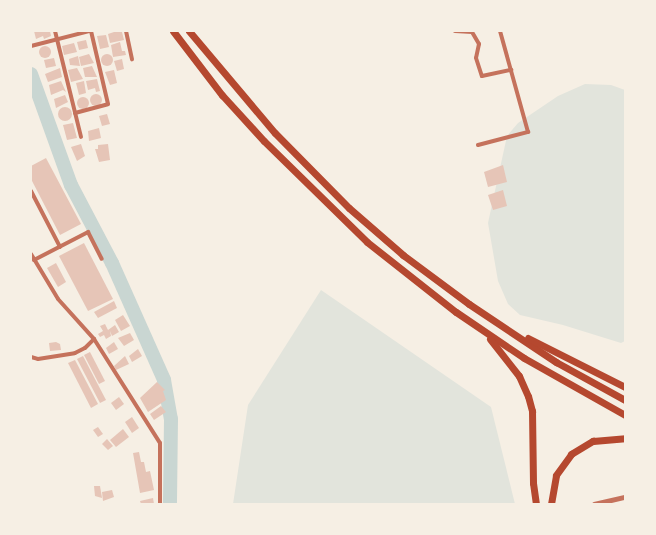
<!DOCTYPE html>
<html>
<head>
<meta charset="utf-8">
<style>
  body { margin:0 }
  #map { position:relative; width:656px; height:535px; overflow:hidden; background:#f6efe4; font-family:"Sofia Sans Condensed",sans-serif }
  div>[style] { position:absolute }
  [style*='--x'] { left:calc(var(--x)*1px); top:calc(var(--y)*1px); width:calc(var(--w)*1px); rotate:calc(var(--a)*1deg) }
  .green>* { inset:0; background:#e2e4dc }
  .river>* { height:14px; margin:-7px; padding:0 7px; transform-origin:7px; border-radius:7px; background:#c9d6d2 }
  .building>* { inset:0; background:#e6c5b7 }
  .round { border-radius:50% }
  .minor>* { height:4px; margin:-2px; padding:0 2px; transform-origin:2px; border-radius:2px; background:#c5725c }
  .tertiary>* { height:4.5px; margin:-2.25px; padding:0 2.25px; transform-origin:2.25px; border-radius:2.25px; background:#c5725c }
  .motorway>* { height:7px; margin:-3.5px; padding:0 3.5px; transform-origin:3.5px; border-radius:3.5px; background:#b5482f }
  span { translate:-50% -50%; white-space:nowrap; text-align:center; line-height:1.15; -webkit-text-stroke:3px #f6efe4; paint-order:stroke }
  .frame { position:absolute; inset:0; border:32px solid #f6efe4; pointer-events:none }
</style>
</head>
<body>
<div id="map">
  <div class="green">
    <i style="clip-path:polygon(585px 84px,611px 85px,625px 90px,625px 341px,621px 343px,563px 325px,520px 315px,508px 304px,498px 281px,488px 223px,507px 136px,518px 123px,558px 96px)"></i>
    <i style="clip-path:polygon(321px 290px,491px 407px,515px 504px,233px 504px,248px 405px)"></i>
  </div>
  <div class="river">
    <i style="--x:31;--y:74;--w:118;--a:70.2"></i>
    <i style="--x:71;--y:185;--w:88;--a:62.3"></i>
    <i style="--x:112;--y:263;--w:128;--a:66"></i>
    <i style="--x:164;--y:380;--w:40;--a:80"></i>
    <i style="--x:171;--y:419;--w:85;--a:90.7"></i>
  </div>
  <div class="building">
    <i style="clip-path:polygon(34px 31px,50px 31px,51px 36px,44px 39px,43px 36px,36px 39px)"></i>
    <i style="clip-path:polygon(117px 31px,122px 32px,124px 40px,110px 43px,108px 34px)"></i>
    <i style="clip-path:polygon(106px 35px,109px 47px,100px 49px,97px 36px)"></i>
    <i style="clip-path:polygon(86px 40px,88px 48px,79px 50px,77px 42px)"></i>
    <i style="clip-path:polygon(120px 42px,122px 51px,125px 51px,126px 55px,113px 57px,111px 45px)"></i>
    <i style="clip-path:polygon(74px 43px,77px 52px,64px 55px,62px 46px)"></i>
    <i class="round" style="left:39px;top:46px;width:12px;height:12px"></i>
    <i style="clip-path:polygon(89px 54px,94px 63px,81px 66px,79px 57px)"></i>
    <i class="round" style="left:101px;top:54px;width:12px;height:12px"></i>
    <i style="clip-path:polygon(78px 56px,80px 66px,70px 65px,69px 59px)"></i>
    <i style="clip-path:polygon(54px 58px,56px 66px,46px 68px,44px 60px)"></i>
    <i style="clip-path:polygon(122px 59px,124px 69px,117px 71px,114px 61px)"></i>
    <i style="clip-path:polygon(92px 66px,97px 77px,85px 77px,83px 68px)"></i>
    <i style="clip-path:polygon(60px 68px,62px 77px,48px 82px,45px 74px)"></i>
    <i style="clip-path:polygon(77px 68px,83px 79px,71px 82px,68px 70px)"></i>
    <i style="clip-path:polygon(114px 70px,117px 83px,110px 85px,105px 72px)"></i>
    <i style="clip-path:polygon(97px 79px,100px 91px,96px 92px,95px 88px,88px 90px,86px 81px)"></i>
    <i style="clip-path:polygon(61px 81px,66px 92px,63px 90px,51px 95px,49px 85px)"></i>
    <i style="clip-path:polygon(84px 81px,86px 93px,79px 95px,76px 83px)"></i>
    <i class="round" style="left:90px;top:94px;width:12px;height:12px"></i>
    <i style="clip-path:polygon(65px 95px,68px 102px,56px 108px,54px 99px)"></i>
    <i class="round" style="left:77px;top:97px;width:12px;height:12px"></i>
    <i class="round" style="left:58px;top:107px;width:14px;height:14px"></i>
    <i style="clip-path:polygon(107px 114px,110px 124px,102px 126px,99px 116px)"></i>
    <i style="clip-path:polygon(73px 123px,77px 138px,67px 140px,63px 125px)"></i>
    <i style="clip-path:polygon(99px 128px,101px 138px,89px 141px,88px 131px)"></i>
    <i style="clip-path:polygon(81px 144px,85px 156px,77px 161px,71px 147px)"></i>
    <i style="clip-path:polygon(108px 144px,110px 160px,99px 162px,95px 149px,98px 149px,98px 145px)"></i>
    <i style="clip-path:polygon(46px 158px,81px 224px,60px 235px,31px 179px,31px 166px)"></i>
    <i style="clip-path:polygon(503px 165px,507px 182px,488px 187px,484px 172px)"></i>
    <i style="clip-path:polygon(503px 190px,507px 206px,493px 210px,488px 195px)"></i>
    <i style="clip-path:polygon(84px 243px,113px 299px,88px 311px,59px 256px)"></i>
    <i style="clip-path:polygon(56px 263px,66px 282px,58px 287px,47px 268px)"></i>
    <i style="clip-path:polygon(114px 301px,117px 308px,98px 318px,94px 312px)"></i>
    <i style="clip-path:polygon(123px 315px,130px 326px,121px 331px,115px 320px)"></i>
    <i style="clip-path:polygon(105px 324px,108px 330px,115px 325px,119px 332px,112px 336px,110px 331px,111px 336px,106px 339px,104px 335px,100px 337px,98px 334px,103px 331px,100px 326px)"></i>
    <i style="clip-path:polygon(130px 333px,134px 340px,124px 346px,118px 338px)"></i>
    <i style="clip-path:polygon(56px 342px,60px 344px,61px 350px,50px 351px,49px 343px)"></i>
    <i style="clip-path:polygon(114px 342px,118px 349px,109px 354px,106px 348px)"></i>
    <i style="clip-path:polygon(138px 349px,142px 356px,132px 362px,129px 356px)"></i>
    <i style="clip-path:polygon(90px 352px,105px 381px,99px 384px,84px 355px)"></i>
    <i style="clip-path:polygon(83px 356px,106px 400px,100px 403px,77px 359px)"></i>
    <i style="clip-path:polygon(125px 356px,129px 364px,116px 370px,114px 366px)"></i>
    <i style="clip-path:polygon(75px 360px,98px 404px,91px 408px,68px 363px)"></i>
    <i style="clip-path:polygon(157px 382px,165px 390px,163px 391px,166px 400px,148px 412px,140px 398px)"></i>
    <i style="clip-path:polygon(119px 397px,124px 404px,116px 410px,111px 403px)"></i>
    <i style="clip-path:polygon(161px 406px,166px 412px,154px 420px,150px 414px)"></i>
    <i style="clip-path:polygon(132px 417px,139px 428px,132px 433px,125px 422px)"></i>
    <i style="clip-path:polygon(98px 427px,103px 434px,98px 437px,93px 430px)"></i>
    <i style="clip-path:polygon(123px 429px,129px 437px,116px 447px,110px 440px)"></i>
    <i style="clip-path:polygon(107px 439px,113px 446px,108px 450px,102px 444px)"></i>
    <i style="clip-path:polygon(139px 452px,141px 462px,144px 462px,146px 472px,150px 471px,154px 490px,140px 493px,133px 453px)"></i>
    <i style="clip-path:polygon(94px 486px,100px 486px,102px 498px,95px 496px)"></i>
    <i style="clip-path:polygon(112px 490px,114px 497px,103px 501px,102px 492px)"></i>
    <i style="clip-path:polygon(153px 498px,154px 504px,141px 504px,140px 501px)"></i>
  </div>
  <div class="minor">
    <i style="--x:55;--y:31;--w:109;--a:76.2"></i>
    <i style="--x:126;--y:31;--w:29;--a:78"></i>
    <i style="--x:455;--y:31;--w:17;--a:3"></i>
    <i style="--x:472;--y:32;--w:14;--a:60"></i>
    <i style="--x:479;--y:44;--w:14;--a:102"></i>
    <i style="--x:476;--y:58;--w:19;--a:72"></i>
    <i style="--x:482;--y:76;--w:30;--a:-12"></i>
    <i style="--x:31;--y:46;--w:61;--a:-14.3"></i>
    <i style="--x:75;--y:113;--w:34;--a:-15"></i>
    <i style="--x:108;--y:104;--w:75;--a:-103.1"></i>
    <i style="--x:478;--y:145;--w:52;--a:-14.6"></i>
    <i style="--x:528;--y:132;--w:105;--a:-105.5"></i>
    <i style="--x:31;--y:191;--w:63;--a:62.6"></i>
    <i style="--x:31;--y:254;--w:52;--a:59"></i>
    <i style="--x:58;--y:299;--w:54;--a:48"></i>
    <i style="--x:94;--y:339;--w:123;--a:57.6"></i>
    <i style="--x:160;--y:443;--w:61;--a:90"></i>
    <i style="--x:34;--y:260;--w:61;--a:-27.4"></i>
    <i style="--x:88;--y:232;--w:30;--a:63"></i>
    <i style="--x:31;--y:357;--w:7;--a:16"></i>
    <i style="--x:38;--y:359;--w:37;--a:-9"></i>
    <i style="--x:75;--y:353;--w:11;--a:-27"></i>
    <i style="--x:85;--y:348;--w:13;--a:-45"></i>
  </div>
  <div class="tertiary">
    <i style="--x:594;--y:504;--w:32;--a:-13"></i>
  </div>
  <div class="motorway">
    <i style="--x:173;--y:31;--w:81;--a:52.6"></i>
    <i style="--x:222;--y:95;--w:62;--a:47.6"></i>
    <i style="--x:264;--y:141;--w:144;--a:44.4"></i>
    <i style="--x:367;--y:242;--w:113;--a:38.2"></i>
    <i style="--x:456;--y:312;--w:82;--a:34.1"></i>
    <i style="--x:524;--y:358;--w:116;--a:29.4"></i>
    <i style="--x:189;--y:31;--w:133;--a:49.9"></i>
    <i style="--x:275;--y:133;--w:105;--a:45.4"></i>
    <i style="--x:349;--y:208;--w:72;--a:41"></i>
    <i style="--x:403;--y:255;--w:82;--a:36.6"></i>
    <i style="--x:469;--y:304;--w:105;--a:33.7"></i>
    <i style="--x:556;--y:362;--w:79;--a:28.8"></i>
    <i style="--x:528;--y:338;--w:109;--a:26.8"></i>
    <i style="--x:490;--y:339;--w:47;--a:51.9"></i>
    <i style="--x:519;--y:376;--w:22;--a:66"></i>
    <i style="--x:528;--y:396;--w:16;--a:75"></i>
    <i style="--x:532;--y:411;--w:72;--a:89.2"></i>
    <i style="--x:533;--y:483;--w:21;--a:82"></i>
    <i style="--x:551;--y:504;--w:29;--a:-80"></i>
    <i style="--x:556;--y:475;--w:26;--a:-54"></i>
    <i style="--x:571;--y:454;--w:26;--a:-31"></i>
    <i style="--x:593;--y:441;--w:32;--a:-5"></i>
  </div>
  <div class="frame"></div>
</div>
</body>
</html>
